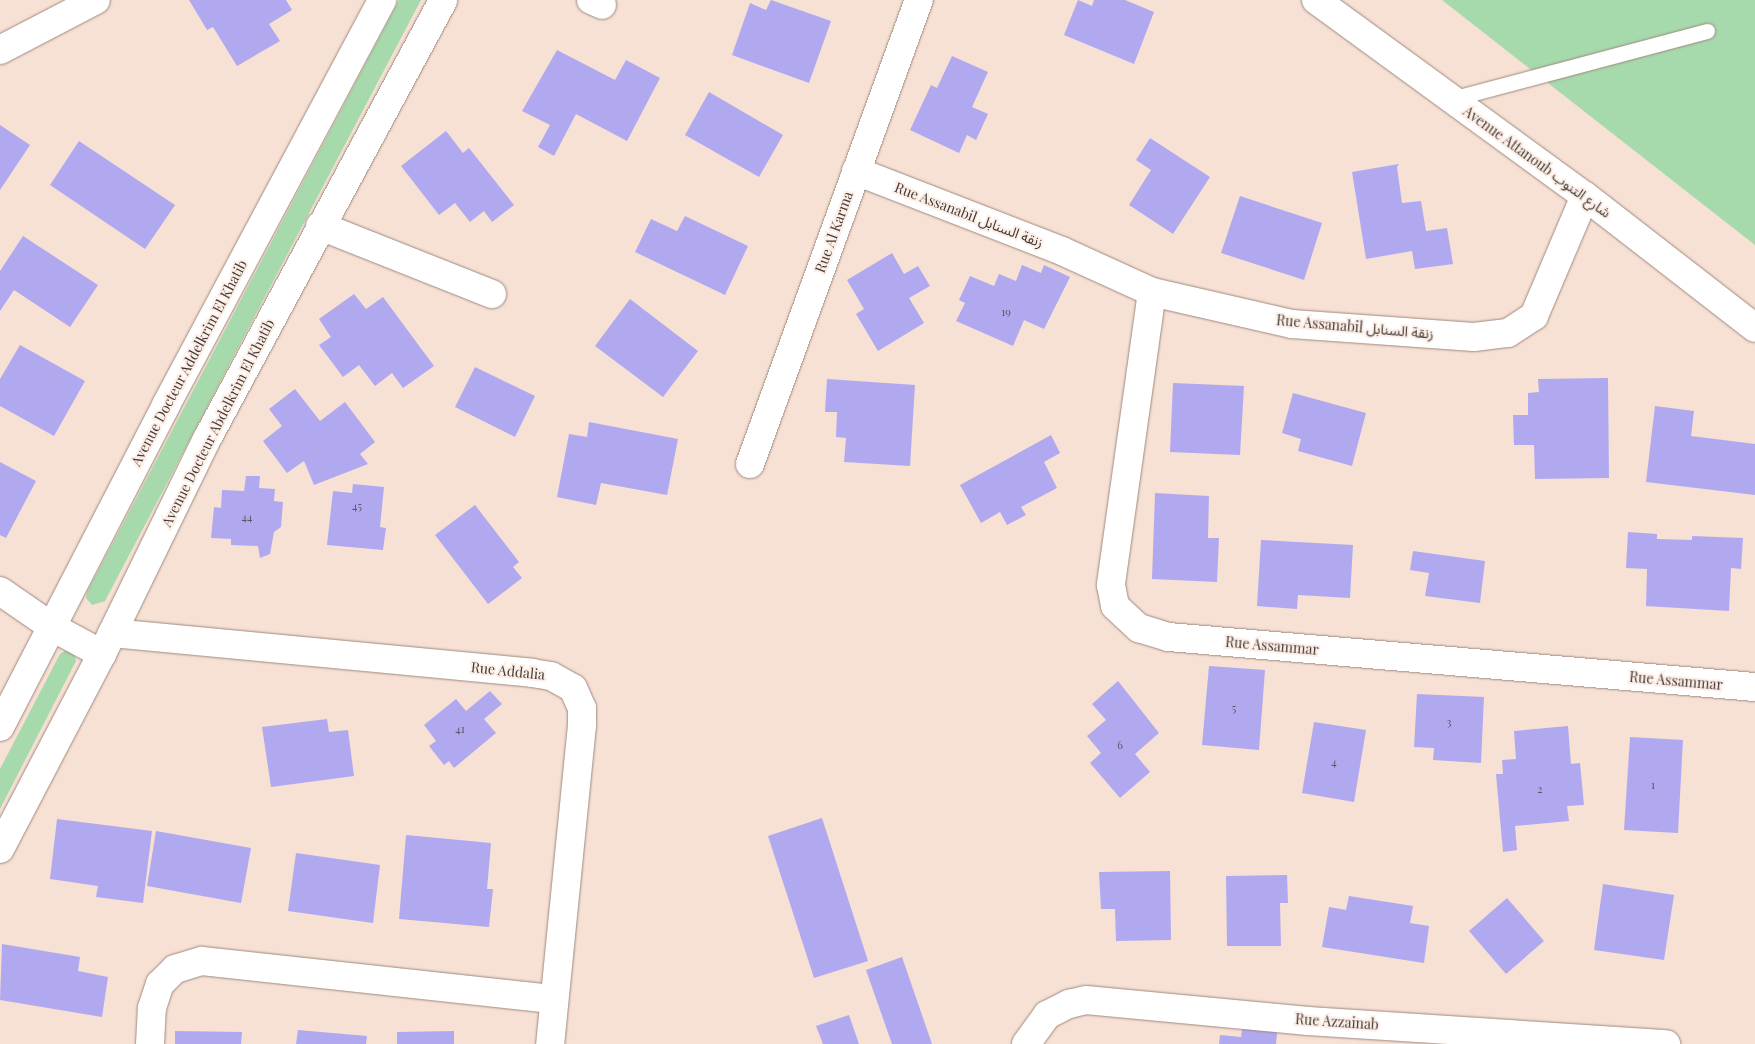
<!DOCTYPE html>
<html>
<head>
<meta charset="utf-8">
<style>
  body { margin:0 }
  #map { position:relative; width:1755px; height:1044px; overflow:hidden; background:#f7e0d4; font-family:"Playfair Display","Noto Sans Arabic",serif }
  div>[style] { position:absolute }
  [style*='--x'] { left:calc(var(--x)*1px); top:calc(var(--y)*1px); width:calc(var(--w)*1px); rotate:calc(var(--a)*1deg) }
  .green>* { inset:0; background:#a6d9ac }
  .building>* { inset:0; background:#b1a9f0 }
  .roads { filter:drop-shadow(0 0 1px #9e897e) drop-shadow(0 0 1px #9e897e) }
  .service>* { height:15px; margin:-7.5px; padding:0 7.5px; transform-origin:7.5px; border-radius:7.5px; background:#fff }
  .minor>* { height:28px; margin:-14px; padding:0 14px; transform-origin:14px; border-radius:14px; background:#fff }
  .tertiary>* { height:28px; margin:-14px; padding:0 14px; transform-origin:14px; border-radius:14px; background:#fff }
  .secondary>* { height:28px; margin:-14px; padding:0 14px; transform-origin:14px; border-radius:14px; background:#fff }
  span { translate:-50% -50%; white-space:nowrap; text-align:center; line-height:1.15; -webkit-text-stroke:4px #fdefe8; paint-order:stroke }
  .number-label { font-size:11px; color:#5e5664 }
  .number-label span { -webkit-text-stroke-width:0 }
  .street-label { font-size:14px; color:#433a35 }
</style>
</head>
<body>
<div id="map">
  <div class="green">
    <i style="clip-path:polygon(399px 0,421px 0,105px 601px,92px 605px,86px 598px,87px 592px)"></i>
    <i style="clip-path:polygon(1442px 0,1755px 0,1755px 245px)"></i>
    <i style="clip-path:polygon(66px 650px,74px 652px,76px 661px,0 809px,0 769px,60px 654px)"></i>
  </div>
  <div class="building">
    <i style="clip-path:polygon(189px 0,286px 0,292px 10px,269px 24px,280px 41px,237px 66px,213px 27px,207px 30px)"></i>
    <i style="clip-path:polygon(771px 0,831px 21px,809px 83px,732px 55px,750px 3px,766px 10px)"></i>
    <i style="clip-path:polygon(1078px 0,1092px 6px,1094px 0,1125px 0,1154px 12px,1134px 64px,1064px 35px)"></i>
    <i style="clip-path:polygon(557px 50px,615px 80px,626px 60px,660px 78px,627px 141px,576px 114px,554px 156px,538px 147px,550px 125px,522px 111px)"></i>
    <i style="clip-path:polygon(952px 56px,988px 72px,972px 107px,988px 114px,976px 140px,967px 135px,959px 153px,910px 130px,931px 85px,937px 88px)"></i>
    <i style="clip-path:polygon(709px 92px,783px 135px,759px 177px,685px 135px)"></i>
    <i style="clip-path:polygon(0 125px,30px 145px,0 190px)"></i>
    <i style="clip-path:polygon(446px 131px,463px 153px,469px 148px,514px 205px,492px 222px,484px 211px,470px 222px,455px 203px,439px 215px,401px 166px)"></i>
    <i style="clip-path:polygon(1150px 138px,1210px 177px,1173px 234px,1129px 205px,1151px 170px,1136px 160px)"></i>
    <i style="clip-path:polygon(79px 141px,175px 205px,145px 249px,50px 185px)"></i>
    <i style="clip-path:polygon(1399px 164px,1397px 167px,1402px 203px,1421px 201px,1426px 231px,1447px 228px,1453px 264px,1415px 269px,1412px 251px,1366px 259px,1352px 172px)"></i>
    <i style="clip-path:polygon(1240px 196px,1322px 223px,1304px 280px,1221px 253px)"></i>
    <i style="clip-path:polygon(685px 216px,748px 246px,725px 295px,635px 252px,651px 219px,677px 231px)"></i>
    <i style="clip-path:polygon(23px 236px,98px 285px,70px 327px,14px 290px,0 311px,0 271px)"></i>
    <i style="clip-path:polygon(892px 253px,904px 274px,918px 266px,930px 286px,909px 298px,924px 323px,878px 351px,856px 314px,864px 309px,847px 280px)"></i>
    <i style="clip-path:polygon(1022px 265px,1041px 273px,1044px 265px,1070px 277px,1044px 329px,1024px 320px,1013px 346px,956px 321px,965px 303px,959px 300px,970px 276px,994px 286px,999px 274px,1016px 281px)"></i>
    <i style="clip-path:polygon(354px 294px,366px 309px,383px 297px,434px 366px,403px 388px,392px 373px,375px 386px,359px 365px,343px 377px,319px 345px,331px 337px,319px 319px)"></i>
    <i style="clip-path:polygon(630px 299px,698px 351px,663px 397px,595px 346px)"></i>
    <i style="clip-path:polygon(20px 345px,85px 381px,54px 436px,0 406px,0 379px)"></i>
    <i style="clip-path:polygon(475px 367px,535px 396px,515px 437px,455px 407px)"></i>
    <i style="clip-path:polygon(1608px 378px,1609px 478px,1535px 479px,1534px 445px,1514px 445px,1513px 415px,1528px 415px,1528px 393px,1539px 392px,1538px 379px)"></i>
    <i style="clip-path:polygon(827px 379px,915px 385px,910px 466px,844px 462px,846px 438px,836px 437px,837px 412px,825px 412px)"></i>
    <i style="clip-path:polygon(1173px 383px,1244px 386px,1240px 455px,1170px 452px)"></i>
    <i style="clip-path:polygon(295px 389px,320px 421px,345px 402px,375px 442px,360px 454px,368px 464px,314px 485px,304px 461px,287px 473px,263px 441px,282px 426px,269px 409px)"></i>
    <i style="clip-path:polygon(1293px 393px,1366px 413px,1352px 466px,1298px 451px,1301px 439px,1282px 433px)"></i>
    <i style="clip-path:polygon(1655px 406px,1694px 411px,1691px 436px,1755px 444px,1755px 495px,1646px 482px)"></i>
    <i style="clip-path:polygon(589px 422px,678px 439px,667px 495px,601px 483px,596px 505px,557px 497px,569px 434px,587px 437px)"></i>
    <i style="clip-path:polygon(1051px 435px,1060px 453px,1044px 462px,1057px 488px,1021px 507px,1026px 515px,1007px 525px,1000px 512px,981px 523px,960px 485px)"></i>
    <i style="clip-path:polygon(0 462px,36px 481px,6px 538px,0 535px)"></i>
    <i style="clip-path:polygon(246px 476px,260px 476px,259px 488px,275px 489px,274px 501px,283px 502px,281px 527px,274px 532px,270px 554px,260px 558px,258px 546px,231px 545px,231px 539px,211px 538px,214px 507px,221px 508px,222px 490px,244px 491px)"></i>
    <i style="clip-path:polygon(353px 484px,384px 487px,380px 527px,386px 528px,383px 550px,327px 545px,333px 491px,352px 493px)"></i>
    <i style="clip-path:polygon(1155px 493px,1209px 496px,1208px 538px,1219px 538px,1217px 582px,1152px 579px)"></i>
    <i style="clip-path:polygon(475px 505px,519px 562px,513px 567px,522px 578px,488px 604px,435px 535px)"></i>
    <i style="clip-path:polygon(1628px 532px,1657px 534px,1657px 539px,1692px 540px,1692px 536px,1743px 538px,1741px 569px,1731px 568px,1729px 611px,1646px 606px,1647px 569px,1626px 568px)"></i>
    <i style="clip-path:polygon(1261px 540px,1353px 545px,1350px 598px,1298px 595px,1297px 609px,1257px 606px)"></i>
    <i style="clip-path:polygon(1413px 551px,1485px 561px,1480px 603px,1425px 596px,1429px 573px,1410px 570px)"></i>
    <i style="clip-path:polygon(1209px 666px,1265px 670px,1259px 750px,1202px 745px)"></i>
    <i style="clip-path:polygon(1118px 681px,1159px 733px,1135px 754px,1150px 772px,1120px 798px,1090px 763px,1101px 753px,1087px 736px,1106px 720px,1092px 704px)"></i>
    <i style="clip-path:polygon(490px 691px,502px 704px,484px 719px,496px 733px,454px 768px,449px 761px,444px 765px,429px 746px,436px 741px,424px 725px,456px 699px,466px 711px)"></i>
    <i style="clip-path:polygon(1417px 694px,1484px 697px,1481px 763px,1433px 760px,1434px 748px,1414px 747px)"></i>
    <i style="clip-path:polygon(327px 719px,329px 732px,348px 730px,354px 776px,271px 787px,262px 727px)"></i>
    <i style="clip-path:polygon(1314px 722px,1366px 730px,1354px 802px,1302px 793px)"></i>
    <i style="clip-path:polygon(1568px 726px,1571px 764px,1580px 763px,1584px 805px,1567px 806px,1569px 821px,1515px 826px,1517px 850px,1503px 852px,1496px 774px,1503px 774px,1502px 760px,1516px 759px,1514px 731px)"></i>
    <i style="clip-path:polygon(1630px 737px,1683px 740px,1678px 833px,1624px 830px)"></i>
    <i style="clip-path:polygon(822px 818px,868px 961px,814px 978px,768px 836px)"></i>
    <i style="clip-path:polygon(57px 819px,152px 831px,143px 903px,96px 897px,98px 886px,50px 879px)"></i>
    <i style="clip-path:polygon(156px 831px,251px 848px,241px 903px,147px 886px)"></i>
    <i style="clip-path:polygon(406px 835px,491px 843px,487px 889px,493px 889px,489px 927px,399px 919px)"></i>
    <i style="clip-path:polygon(296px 853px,380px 865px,373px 923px,288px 911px)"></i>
    <i style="clip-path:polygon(1170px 871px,1171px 940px,1116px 941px,1115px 909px,1101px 909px,1099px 872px)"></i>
    <i style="clip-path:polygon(1287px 875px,1288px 903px,1280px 903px,1281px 946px,1227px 946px,1226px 876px)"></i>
    <i style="clip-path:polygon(1603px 884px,1674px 895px,1664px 960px,1594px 950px)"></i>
    <i style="clip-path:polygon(1349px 896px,1413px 906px,1410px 923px,1429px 926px,1424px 963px,1322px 947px,1329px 907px,1346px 910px)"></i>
    <i style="clip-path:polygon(1507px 898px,1544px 941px,1506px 974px,1469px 931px)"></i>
    <i style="clip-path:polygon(2px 944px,80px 957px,78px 971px,108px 977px,102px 1017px,0 1000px)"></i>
    <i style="clip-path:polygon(902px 957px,932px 1044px,892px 1044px,866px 970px)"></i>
    <i style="clip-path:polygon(849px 1015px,859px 1044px,823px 1044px,816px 1026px)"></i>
    <i style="clip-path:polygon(1243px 1022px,1278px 1024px,1276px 1044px,1219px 1044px,1220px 1035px,1241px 1037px)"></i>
    <i style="clip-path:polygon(298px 1030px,367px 1036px,366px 1044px,296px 1044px)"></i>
    <i style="clip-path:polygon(175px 1031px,242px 1032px,241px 1044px,175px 1044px)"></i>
    <i style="clip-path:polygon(454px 1031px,454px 1044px,397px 1044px,397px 1032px)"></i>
  </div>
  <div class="roads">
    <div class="service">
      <i style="--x:1451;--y:99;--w:265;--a:-14.9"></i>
    </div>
    <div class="minor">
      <i style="--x:591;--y:0;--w:12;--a:24"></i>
      <i style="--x:0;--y:50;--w:108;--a:-27.5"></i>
      <i style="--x:856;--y:171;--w:221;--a:21.2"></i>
      <i style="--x:1062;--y:251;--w:99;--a:24.5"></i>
      <i style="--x:1152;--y:292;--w:144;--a:12.9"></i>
      <i style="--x:1292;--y:324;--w:182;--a:4.1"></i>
      <i style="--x:1474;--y:337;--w:34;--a:-7"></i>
      <i style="--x:1508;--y:333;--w:31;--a:-33"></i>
      <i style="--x:1534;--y:316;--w:130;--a:-67"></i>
      <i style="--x:320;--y:226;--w:185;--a:21.6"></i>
      <i style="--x:1152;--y:292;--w:296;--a:98"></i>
      <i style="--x:1111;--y:585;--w:21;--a:79"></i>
      <i style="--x:1115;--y:606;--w:33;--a:43"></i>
      <i style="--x:1139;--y:628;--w:31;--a:17"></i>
      <i style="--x:1169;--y:637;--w:588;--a:4.88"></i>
      <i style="--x:750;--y:464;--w:494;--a:-70"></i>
      <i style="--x:0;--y:591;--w:63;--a:34.7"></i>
      <i style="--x:52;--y:627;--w:57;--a:28.4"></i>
      <i style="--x:112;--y:633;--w:422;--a:5.4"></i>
      <i style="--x:532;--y:673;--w:19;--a:9"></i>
      <i style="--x:551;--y:676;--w:25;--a:29"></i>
      <i style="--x:573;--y:688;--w:22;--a:66"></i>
      <i style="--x:582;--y:708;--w:17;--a:90"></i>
      <i style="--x:582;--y:725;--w:321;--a:95.7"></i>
      <i style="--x:150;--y:1044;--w:36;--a:-87"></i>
      <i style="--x:152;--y:1008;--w:25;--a:-72"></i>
      <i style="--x:160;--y:984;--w:21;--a:-45"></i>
      <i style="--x:175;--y:969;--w:28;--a:-17"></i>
      <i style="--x:202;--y:961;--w:354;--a:6.2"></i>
      <i style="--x:1026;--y:1044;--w:36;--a:-54"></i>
      <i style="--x:1047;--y:1015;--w:25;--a:-27"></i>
      <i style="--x:1069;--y:1004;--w:17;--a:-13"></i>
      <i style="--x:1086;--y:1000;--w:223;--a:5.4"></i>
      <i style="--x:1308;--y:1021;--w:359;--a:3.7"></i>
    </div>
    <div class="tertiary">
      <i style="--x:1316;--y:0;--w:333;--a:36.1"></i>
      <i style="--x:1585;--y:196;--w:215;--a:37.8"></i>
    </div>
    <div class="secondary">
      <i style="--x:0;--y:727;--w:362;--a:-62.7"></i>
      <i style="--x:166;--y:405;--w:459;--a:-61.9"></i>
      <i style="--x:0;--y:849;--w:220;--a:-62.4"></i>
      <i style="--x:102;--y:654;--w:239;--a:-64"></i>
      <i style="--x:207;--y:439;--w:498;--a:-61.7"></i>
    </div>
  </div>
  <div class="number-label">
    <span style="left:1006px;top:312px">19</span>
    <span style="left:357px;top:506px">45</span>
    <span style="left:247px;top:517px">44</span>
    <span style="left:1234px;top:708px">5</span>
    <span style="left:1449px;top:722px">3</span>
    <span style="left:460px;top:729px">41</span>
    <span style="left:1120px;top:745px">6</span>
    <span style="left:1334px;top:762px">4</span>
    <span style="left:1653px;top:785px">1</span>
    <span style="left:1540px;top:789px">2</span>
  </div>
  <div class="street-label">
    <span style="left:1537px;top:162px;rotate:36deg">Avenue Attanoub شارع التنوب</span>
    <span style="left:969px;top:215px;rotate:21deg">Rue Assanabil زنقة السنابل</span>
    <span style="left:834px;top:232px;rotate:-70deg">Rue Al Karma</span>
    <span style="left:1355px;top:327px;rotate:5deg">Rue Assanabil زنقة السنابل</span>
    <span style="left:189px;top:363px;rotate:-62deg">Avenue Docteur Addelkrim El Khatib</span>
    <span style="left:218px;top:423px;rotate:-63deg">Avenue Docteur Abdelkrim El Khatib</span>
    <span style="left:1272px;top:646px;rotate:5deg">Rue Assammar</span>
    <span style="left:508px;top:671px;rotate:6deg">Rue Addalia</span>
    <span style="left:1676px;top:681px;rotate:5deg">Rue Assammar</span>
    <span style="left:1337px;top:1022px;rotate:4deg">Rue Azzainab</span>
  </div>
</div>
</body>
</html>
